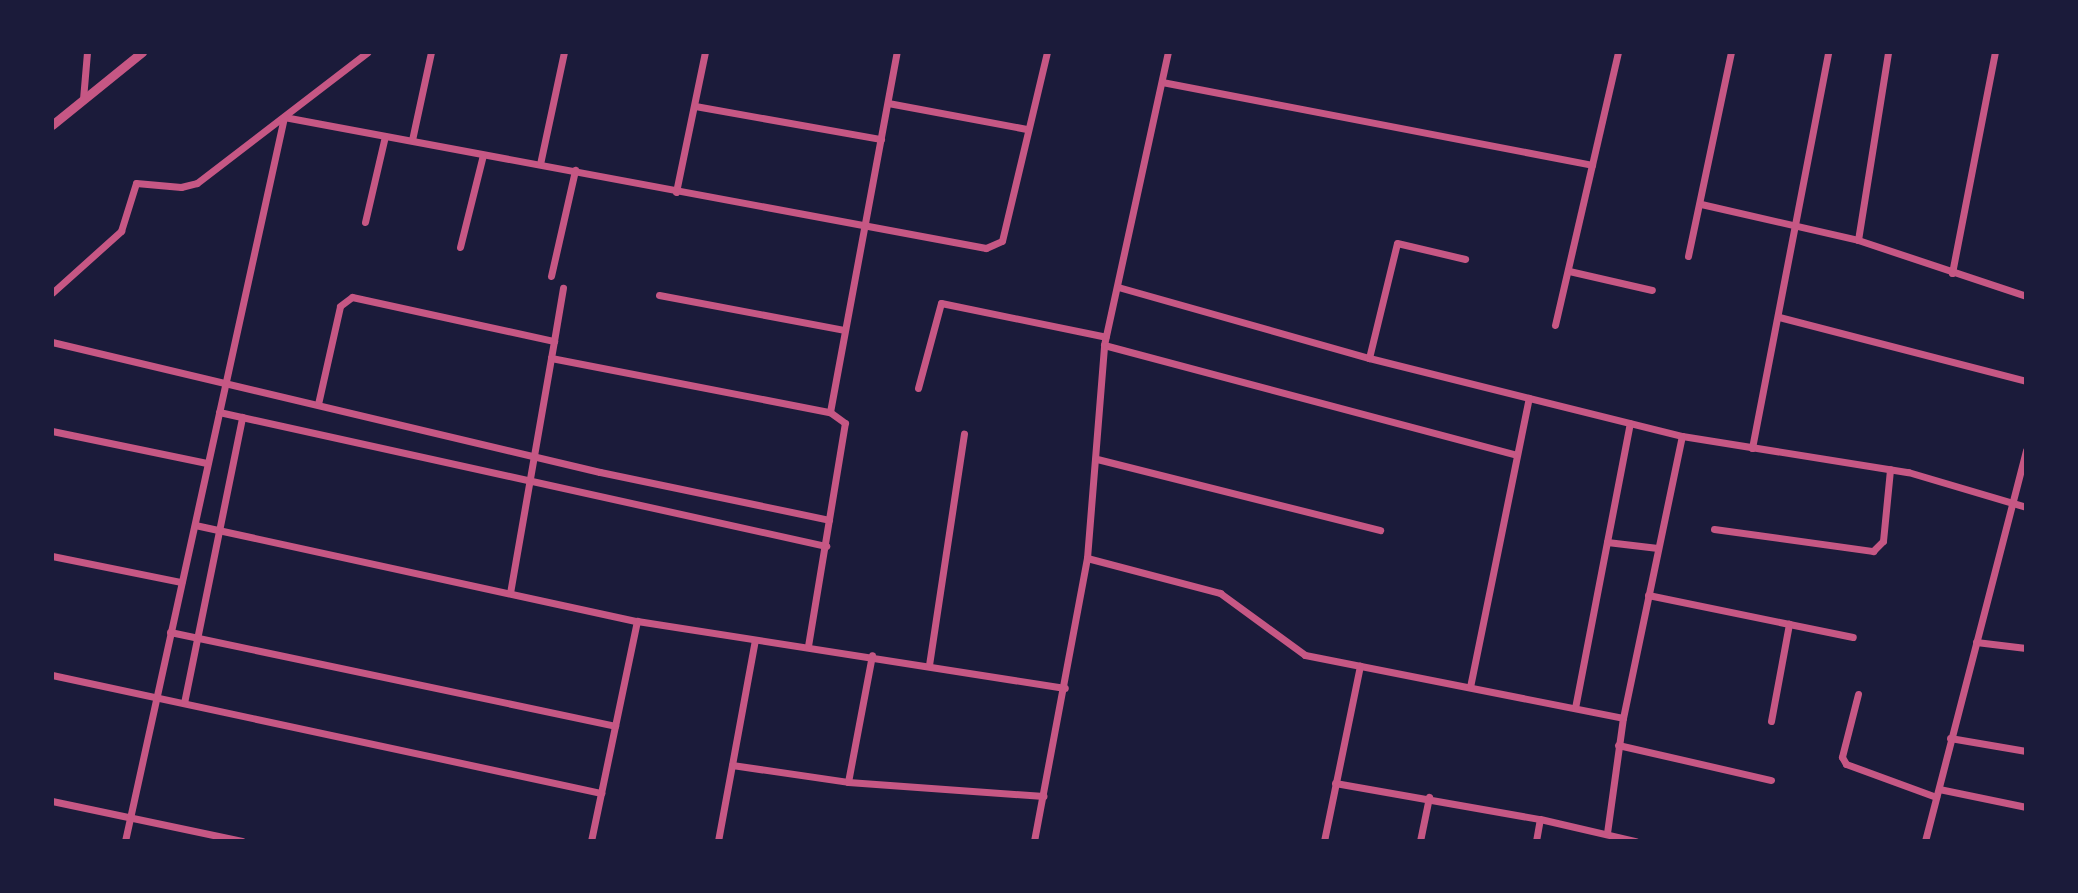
<!DOCTYPE html>
<html>
<head>
<meta charset="utf-8">
<style>
  body { margin:0 }
  #map { position:relative; width:2078px; height:893px; overflow:hidden; background:#1b1b3a; font-family:"Alegreya Sans",sans-serif }
  div>[style] { position:absolute }
  [style*='--x'] { left:calc(var(--x)*1px); top:calc(var(--y)*1px); width:calc(var(--w)*1px); rotate:calc(var(--a)*1deg) }
  .minor>* { height:7px; margin:-3.5px; padding:0 3.5px; transform-origin:3.5px; border-radius:3.5px; background:#c65784 }
  .tertiary>* { height:9px; margin:-4.5px; padding:0 4.5px; transform-origin:4.5px; border-radius:4.5px; background:#c65784 }
  span { translate:-50% -50%; white-space:nowrap; text-align:center; line-height:1.15; -webkit-text-stroke:8px #1b1b3a; paint-order:stroke }
  .frame { position:absolute; inset:0; border:54px solid #1b1b3a; pointer-events:none }
</style>
</head>
<body>
<div id="map">
  <div class="minor">
    <i style="--x:1162;--y:82;--w:438;--a:10.9"></i>
    <i style="--x:83;--y:99;--w:47;--a:-85.1"></i>
    <i style="--x:888;--y:103;--w:141;--a:10.6"></i>
    <i style="--x:695;--y:106;--w:189;--a:10.1"></i>
    <i style="--x:284;--y:117;--w:714;--a:10.57"></i>
    <i style="--x:986;--y:248;--w:17;--a:-24"></i>
    <i style="--x:1002;--y:241;--w:194;--a:-76.6"></i>
    <i style="--x:412;--y:140;--w:90;--a:-77.8"></i>
    <i style="--x:540;--y:164;--w:115;--a:-77.9"></i>
    <i style="--x:676;--y:192;--w:143;--a:-78.3"></i>
    <i style="--x:1701;--y:204;--w:161;--a:12.9"></i>
    <i style="--x:1858;--y:240;--w:177;--a:18.4"></i>
    <i style="--x:365;--y:222;--w:88;--a:-76.9"></i>
    <i style="--x:1858;--y:240;--w:190;--a:-80.9"></i>
    <i style="--x:460;--y:247;--w:95;--a:-76"></i>
    <i style="--x:1688;--y:256;--w:208;--a:-78.1"></i>
    <i style="--x:1569;--y:271;--w:85;--a:12.9"></i>
    <i style="--x:1952;--y:273;--w:225;--a:-79"></i>
    <i style="--x:551;--y:276;--w:109;--a:-77.2"></i>
    <i style="--x:1118;--y:287;--w:261;--a:15.8"></i>
    <i style="--x:1369;--y:358;--w:323;--a:14"></i>
    <i style="--x:1682;--y:436;--w:229;--a:9.1"></i>
    <i style="--x:1908;--y:472;--w:123;--a:16.5"></i>
    <i style="--x:52;--y:293;--w:93;--a:-41.9"></i>
    <i style="--x:121;--y:231;--w:50;--a:-72.6"></i>
    <i style="--x:136;--y:183;--w:45;--a:5.1"></i>
    <i style="--x:181;--y:187;--w:16;--a:-14"></i>
    <i style="--x:197;--y:183;--w:215;--a:-37.5"></i>
    <i style="--x:659;--y:295;--w:188;--a:10.7"></i>
    <i style="--x:1779;--y:317;--w:255;--a:14.5"></i>
    <i style="--x:1555;--y:325;--w:280;--a:-77"></i>
    <i style="--x:554;--y:341;--w:54;--a:-80.4"></i>
    <i style="--x:52;--y:342;--w:563;--a:13.35"></i>
    <i style="--x:600;--y:472;--w:234;--a:11.8"></i>
    <i style="--x:1104;--y:345;--w:427;--a:14.9"></i>
    <i style="--x:1369;--y:358;--w:118;--a:-76.3"></i>
    <i style="--x:1397;--y:243;--w:70;--a:13.2"></i>
    <i style="--x:918;--y:388;--w:88;--a:-74.9"></i>
    <i style="--x:941;--y:303;--w:168;--a:11.6"></i>
    <i style="--x:318;--y:404;--w:100;--a:-77.3"></i>
    <i style="--x:340;--y:306;--w:15;--a:-37"></i>
    <i style="--x:352;--y:297;--w:207;--a:12.3"></i>
    <i style="--x:554;--y:341;--w:17;--a:100"></i>
    <i style="--x:219;--y:412;--w:622;--a:12.45"></i>
    <i style="--x:52;--y:431;--w:158;--a:11.7"></i>
    <i style="--x:1752;--y:448;--w:403;--a:-79.1"></i>
    <i style="--x:1097;--y:459;--w:292;--a:14.1"></i>
    <i style="--x:195;--y:525;--w:452;--a:12.3"></i>
    <i style="--x:637;--y:621;--w:433;--a:8.9"></i>
    <i style="--x:1714;--y:529;--w:161;--a:7.9"></i>
    <i style="--x:1873;--y:551;--w:14;--a:-45"></i>
    <i style="--x:1883;--y:541;--w:72;--a:-84.4"></i>
    <i style="--x:1607;--y:542;--w:51;--a:6.7"></i>
    <i style="--x:52;--y:556;--w:132;--a:11.4"></i>
    <i style="--x:1087;--y:558;--w:138;--a:14.7"></i>
    <i style="--x:1220;--y:593;--w:105;--a:36.1"></i>
    <i style="--x:1305;--y:655;--w:324;--a:11.2"></i>
    <i style="--x:510;--y:593;--w:239;--a:-80.1"></i>
    <i style="--x:551;--y:358;--w:284;--a:11"></i>
    <i style="--x:1648;--y:595;--w:209;--a:11.6"></i>
    <i style="--x:170;--y:632;--w:455;--a:11.9"></i>
    <i style="--x:1976;--y:642;--w:50;--a:6.8"></i>
    <i style="--x:808;--y:646;--w:226;--a:-80.6"></i>
    <i style="--x:845;--y:423;--w:19;--a:-144"></i>
    <i style="--x:830;--y:412;--w:366;--a:-79.5"></i>
    <i style="--x:929;--y:665;--w:234;--a:-81.4"></i>
    <i style="--x:52;--y:675;--w:562;--a:12.13"></i>
    <i style="--x:1470;--y:687;--w:295;--a:-78.5"></i>
    <i style="--x:1858;--y:694;--w:65;--a:104.3"></i>
    <i style="--x:1842;--y:757;--w:8;--a:60"></i>
    <i style="--x:1846;--y:764;--w:96;--a:20.1"></i>
    <i style="--x:184;--y:703;--w:292;--a:-78.5"></i>
    <i style="--x:1575;--y:708;--w:290;--a:-79.1"></i>
    <i style="--x:1771;--y:721;--w:99;--a:-79.5"></i>
    <i style="--x:1950;--y:738;--w:77;--a:9.7"></i>
    <i style="--x:1618;--y:745;--w:157;--a:12.9"></i>
    <i style="--x:732;--y:765;--w:117;--a:8.3"></i>
    <i style="--x:848;--y:782;--w:196;--a:4.1"></i>
    <i style="--x:848;--y:782;--w:129;--a:-79.3"></i>
    <i style="--x:1335;--y:783;--w:208;--a:10"></i>
    <i style="--x:1540;--y:819;--w:98;--a:13"></i>
    <i style="--x:1939;--y:789;--w:89;--a:11.7"></i>
    <i style="--x:52;--y:801;--w:194;--a:11.9"></i>
    <i style="--x:1607;--y:833;--w:116;--a:-82.1"></i>
    <i style="--x:1623;--y:718;--w:288;--a:-78.2"></i>
    <i style="--x:125;--y:841;--w:741;--a:-77.61"></i>
    <i style="--x:591;--y:841;--w:225;--a:-78.2"></i>
    <i style="--x:718;--y:841;--w:204;--a:-79.6"></i>
    <i style="--x:1034;--y:841;--w:288;--a:-79.4"></i>
    <i style="--x:1087;--y:558;--w:214;--a:-85.4"></i>
    <i style="--x:1104;--y:345;--w:300;--a:-77.7"></i>
    <i style="--x:1324;--y:841;--w:179;--a:-78.4"></i>
    <i style="--x:1420;--y:841;--w:45;--a:-78.4"></i>
    <i style="--x:1536;--y:841;--w:22;--a:-80"></i>
    <i style="--x:1925;--y:841;--w:404;--a:-75.5"></i>
  </div>
  <div class="tertiary">
    <i style="--x:52;--y:125;--w:116;--a:-39"></i>
  </div>
  <div class="frame"></div>
</div>
</body>
</html>
